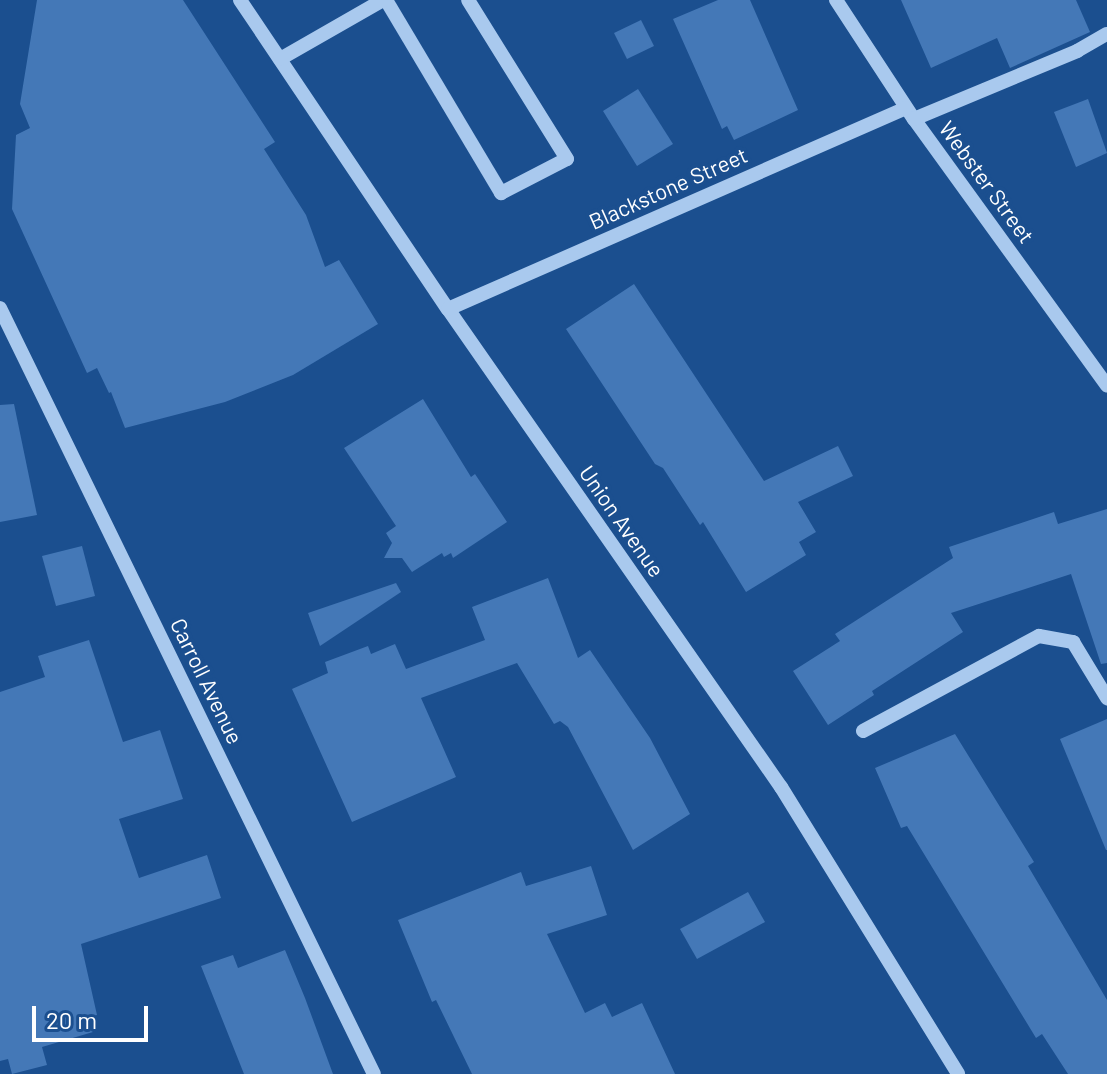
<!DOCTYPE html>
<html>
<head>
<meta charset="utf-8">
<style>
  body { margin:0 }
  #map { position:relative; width:1107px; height:1074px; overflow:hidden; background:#1b4f8f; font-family:Barlow,sans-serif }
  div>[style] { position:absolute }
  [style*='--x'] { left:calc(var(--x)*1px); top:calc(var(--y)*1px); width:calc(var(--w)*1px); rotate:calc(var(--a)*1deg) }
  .building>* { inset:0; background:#4478b7 }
  .minor>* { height:14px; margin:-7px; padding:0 7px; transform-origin:7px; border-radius:7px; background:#a9c9ee }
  span { translate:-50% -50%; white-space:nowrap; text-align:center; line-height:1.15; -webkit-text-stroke:8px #1b4f8f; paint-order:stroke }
  .street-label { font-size:22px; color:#fff }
  .scale { position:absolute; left:32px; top:1006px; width:116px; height:36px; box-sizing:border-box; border:4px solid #fff; border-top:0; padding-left:10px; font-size:24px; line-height:28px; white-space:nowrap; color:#fff; -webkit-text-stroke:6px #1b4f8f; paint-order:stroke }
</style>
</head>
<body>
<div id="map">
  <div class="building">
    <i style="clip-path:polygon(37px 0,183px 0,275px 142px,264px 149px,306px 215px,325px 267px,339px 260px,378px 324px,293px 375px,225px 402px,125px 428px,111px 392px,109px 393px,97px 368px,87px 373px,12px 209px,16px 135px,30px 128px,20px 104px)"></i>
    <i style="clip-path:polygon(718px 0,750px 0,798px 110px,734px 140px,727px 126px,722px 129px,673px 19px)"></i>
    <i style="clip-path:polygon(901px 0,1076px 0,1090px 32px,1010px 68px,997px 38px,931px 68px)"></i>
    <i style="clip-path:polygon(641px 20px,654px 46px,627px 59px,614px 33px)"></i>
    <i style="clip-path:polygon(638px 89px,673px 144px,637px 166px,603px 111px)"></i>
    <i style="clip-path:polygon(1088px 99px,1107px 153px,1076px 167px,1054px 112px)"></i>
    <i style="clip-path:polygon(634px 284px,764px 481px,838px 446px,853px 476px,798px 502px,816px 532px,799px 542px,806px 555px,746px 592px,703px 522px,700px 525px,663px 468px,655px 464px,566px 329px)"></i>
    <i style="clip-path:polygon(423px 399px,471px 477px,475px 474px,507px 522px,453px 558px,451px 553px,444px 557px,442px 553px,412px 572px,402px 558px,384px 558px,392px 543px,386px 533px,396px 526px,344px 448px)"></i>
    <i style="clip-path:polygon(14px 404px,37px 515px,0 522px,0 405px)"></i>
    <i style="clip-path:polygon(1107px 509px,1107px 663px,1101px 664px,1071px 574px,951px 613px,963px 632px,872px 691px,874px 695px,828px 725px,793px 671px,840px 641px,835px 634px,953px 558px,949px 547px,1054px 512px,1058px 524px)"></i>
    <i style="clip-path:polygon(82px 546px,95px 596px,56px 606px,42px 556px)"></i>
    <i style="clip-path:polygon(548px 578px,578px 658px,590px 650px,650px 738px,690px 814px,633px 850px,568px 727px,560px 721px,554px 724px,517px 663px,421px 698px,456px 777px,352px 822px,292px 689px,328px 673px,325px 662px,368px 646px,371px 654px,395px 644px,406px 669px,485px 640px,472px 607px)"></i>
    <i style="clip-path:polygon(396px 583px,401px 592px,320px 646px,308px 613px)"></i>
    <i style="clip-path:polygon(89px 640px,123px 742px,160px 730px,183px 799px,119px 819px,139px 878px,207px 855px,221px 898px,81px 944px,97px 1015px,88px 1018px,93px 1032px,42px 1047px,47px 1065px,12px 1074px,8px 1059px,0 1061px,0 692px,45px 677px,38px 656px)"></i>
    <i style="clip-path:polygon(1107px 719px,1107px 850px,1106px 850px,1060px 739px)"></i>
    <i style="clip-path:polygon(955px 734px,1034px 862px,1028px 866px,1107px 1000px,1107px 1074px,1068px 1074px,1042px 1034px,1036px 1038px,907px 826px,901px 828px,875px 768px)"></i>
    <i style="clip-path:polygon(591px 866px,607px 915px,547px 934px,585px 1013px,605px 1003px,612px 1017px,642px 1003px,675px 1074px,472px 1074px,436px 1000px,432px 1002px,398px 920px,521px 872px,526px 886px)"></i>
    <i style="clip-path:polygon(748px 892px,765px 922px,697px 959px,680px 929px)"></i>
    <i style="clip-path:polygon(285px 950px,305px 998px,333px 1074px,244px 1074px,201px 966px,233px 955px,238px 968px)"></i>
  </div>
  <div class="minor">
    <i style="--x:240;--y:0;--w:372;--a:56.1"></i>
    <i style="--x:448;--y:309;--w:583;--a:55.14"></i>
    <i style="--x:781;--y:787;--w:337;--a:58.3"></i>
    <i style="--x:386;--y:0;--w:225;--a:59.2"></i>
    <i style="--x:501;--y:193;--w:74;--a:-27.3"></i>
    <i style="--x:567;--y:159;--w:187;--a:-121.9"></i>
    <i style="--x:836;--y:0;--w:142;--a:56.8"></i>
    <i style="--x:914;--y:119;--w:329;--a:54.1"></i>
    <i style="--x:280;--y:59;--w:119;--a:-29.8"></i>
    <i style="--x:914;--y:119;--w:177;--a:-22.6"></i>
    <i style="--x:1077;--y:51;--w:34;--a:-30"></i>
    <i style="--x:0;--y:308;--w:852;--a:63.98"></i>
    <i style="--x:448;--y:309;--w:500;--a:-23.69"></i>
    <i style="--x:863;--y:731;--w:200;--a:-28.4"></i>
    <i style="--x:1039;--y:636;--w:35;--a:10"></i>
    <i style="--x:1073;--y:642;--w:66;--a:58.7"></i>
  </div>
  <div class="street-label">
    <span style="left:987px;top:182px;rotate:54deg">Webster Street</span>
    <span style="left:668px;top:188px;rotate:-24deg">Blackstone Street</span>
    <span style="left:622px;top:521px;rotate:55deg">Union Avenue</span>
    <span style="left:207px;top:681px;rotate:64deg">Carroll Avenue</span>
  </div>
  <div class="scale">20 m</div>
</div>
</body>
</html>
